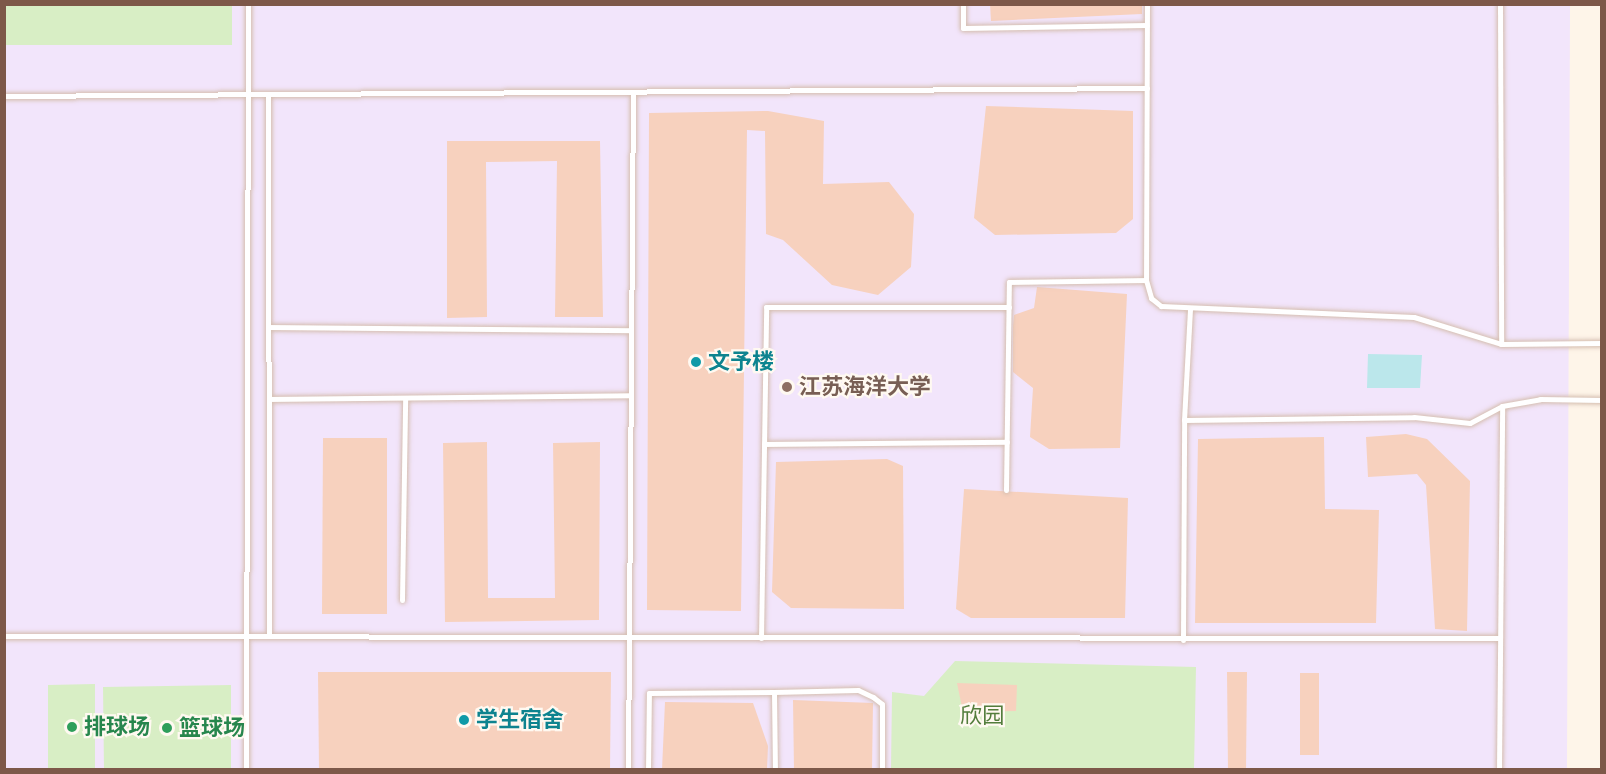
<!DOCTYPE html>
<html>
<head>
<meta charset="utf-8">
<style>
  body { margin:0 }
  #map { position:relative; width:1606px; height:774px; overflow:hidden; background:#fef5e9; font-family:Mulish,"Noto Sans SC",sans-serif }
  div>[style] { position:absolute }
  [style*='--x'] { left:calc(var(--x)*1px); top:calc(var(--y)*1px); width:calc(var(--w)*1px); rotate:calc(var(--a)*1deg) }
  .education>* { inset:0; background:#f2e5fb }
  .green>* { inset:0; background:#d8eec5 }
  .water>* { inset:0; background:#bbe7eb }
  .building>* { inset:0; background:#f7d1be }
  .roads { filter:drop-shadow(0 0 2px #d5beb0) drop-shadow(0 0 2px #d5beb0) }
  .service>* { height:5px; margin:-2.5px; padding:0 2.5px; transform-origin:2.5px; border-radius:2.5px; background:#fff }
  .dots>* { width:16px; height:16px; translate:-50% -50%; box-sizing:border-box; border:3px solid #fff9f1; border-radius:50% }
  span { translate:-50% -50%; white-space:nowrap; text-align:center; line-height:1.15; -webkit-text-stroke:4.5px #fff9f1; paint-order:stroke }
  .culture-label { font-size:22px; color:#0d838f; font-weight:700 }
  .left { translate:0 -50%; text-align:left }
  .education-label { font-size:22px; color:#785e54; font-weight:700 }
  .park-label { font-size:22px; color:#537d3c }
  .leisure-label { font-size:22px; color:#27864d; font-weight:700 }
  .frame { position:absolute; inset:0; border:6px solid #7d5849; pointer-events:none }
</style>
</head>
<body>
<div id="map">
  <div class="education">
    <i style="clip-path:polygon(5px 5px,1570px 5px,1567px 769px,5px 770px)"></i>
  </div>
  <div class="green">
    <i style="clip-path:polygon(4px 5px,232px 5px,232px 45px,5px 45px)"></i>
    <i style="clip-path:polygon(955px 661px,1196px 667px,1194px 769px,891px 770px,892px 692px,924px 696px)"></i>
    <i style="clip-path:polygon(95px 684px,95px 769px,48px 769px,48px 685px)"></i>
    <i style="clip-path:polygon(231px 685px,231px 769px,104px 769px,103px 687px)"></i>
  </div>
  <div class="water">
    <i style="clip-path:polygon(1368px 354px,1422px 355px,1420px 388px,1367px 388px)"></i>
  </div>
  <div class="building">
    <i style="clip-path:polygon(990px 4px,1142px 4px,1142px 14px,991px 21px)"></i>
    <i style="clip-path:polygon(986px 106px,1133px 111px,1133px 219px,1116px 233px,995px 235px,974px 218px)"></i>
    <i style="clip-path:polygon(768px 111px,824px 121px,823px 184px,889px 182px,914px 214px,911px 267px,878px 295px,832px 285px,783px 240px,766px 234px,765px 131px,747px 130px,741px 611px,647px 610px,649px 113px)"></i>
    <i style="clip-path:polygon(447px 141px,600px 141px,603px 317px,555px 317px,557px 161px,486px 162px,487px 317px,447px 318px)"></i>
    <i style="clip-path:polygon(1037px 287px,1127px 294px,1120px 448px,1049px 449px,1030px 437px,1033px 388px,1013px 372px,1013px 326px,1014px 315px,1034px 308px)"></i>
    <i style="clip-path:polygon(1406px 434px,1427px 439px,1470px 481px,1467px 631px,1435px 629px,1426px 485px,1417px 474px,1368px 477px,1366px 437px)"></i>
    <i style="clip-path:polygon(1324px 437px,1325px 509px,1379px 510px,1376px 623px,1195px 623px,1198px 439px)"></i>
    <i style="clip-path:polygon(323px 438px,387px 438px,387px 614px,322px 614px)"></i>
    <i style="clip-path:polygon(487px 442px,488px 598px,555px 598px,553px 443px,600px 442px,599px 620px,445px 622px,443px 443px)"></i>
    <i style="clip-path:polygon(887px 459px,903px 466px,904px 609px,791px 608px,772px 592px,776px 462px)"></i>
    <i style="clip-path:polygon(964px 489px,1128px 498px,1125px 618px,971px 618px,956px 609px)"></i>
    <i style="clip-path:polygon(318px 672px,611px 672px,610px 770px,319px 770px)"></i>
    <i style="clip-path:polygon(1227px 672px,1247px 672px,1246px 770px,1228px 770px)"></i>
    <i style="clip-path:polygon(1300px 673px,1319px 673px,1319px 755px,1300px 755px)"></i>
    <i style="clip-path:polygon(957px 683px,1017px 685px,1016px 711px,963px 712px)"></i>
    <i style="clip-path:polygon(793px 700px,873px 703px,872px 770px,794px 770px)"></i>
    <i style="clip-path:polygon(665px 702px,753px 703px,768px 746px,767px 770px,662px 770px)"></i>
  </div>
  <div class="roads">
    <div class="service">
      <i style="--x:963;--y:4;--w:24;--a:90"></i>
      <i style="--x:963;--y:28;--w:184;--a:-0.9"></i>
      <i style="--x:1147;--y:4;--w:276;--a:90.2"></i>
      <i style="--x:1146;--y:280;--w:19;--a:74"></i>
      <i style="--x:1151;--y:298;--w:13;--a:39"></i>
      <i style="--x:1161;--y:306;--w:253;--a:2.5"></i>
      <i style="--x:1414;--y:317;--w:91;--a:17.2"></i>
      <i style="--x:1501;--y:344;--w:101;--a:-0.6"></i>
      <i style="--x:1500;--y:4;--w:340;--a:89.8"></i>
      <i style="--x:268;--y:95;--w:539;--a:89.89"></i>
      <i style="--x:4;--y:96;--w:1143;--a:-0.4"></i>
      <i style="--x:269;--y:327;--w:362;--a:0.5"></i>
      <i style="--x:269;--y:399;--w:361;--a:-0.6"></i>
      <i style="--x:1184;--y:420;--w:112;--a:-86.9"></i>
      <i style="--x:764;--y:444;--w:243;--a:-0.5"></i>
      <i style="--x:1006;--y:490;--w:208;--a:-89.2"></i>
      <i style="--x:1009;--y:282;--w:137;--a:-0.8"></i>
      <i style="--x:402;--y:600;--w:202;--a:-89.1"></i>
      <i style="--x:4;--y:636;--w:1496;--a:0.08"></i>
      <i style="--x:761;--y:638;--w:331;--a:-89.1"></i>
      <i style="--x:766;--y:307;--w:243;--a:0"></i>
      <i style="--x:1183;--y:640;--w:220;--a:-89.7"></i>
      <i style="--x:1184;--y:420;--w:230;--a:-0.7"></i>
      <i style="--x:1414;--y:417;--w:56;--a:6.1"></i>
      <i style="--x:1470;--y:423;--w:36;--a:-28"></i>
      <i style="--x:1502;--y:406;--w:39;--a:-10"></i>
      <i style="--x:1540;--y:399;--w:62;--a:0.9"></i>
      <i style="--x:774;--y:692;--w:84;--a:-1.4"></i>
      <i style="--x:858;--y:690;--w:17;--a:25"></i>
      <i style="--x:873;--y:697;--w:11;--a:38"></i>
      <i style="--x:882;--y:704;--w:66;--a:90"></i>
      <i style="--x:246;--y:770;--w:766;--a:-89.85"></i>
      <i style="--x:628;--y:770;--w:677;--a:-89.58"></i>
      <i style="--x:648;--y:770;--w:77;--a:-89.3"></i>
      <i style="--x:649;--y:693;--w:125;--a:-0.5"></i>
      <i style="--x:774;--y:692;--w:78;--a:89.3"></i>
      <i style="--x:1499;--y:770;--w:364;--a:-89.5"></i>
    </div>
  </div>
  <div class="dots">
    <i style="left:696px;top:362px;background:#0f9aa8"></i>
    <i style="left:787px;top:387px;background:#8d6e63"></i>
    <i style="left:464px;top:720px;background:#0f9aa8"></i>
    <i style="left:72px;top:727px;background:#2e9e5b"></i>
    <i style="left:167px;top:728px;background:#2e9e5b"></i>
  </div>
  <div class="culture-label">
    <span class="left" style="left:708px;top:362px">文予楼</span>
    <span class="left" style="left:476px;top:720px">学生宿舍</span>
  </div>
  <div class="education-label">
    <span class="left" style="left:799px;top:387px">江苏海洋大学</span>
  </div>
  <div class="park-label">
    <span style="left:982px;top:716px">欣园</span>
  </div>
  <div class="leisure-label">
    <span class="left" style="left:84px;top:727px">排球场</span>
    <span class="left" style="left:179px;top:728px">篮球场</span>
  </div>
  <div class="frame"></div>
</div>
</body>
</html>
